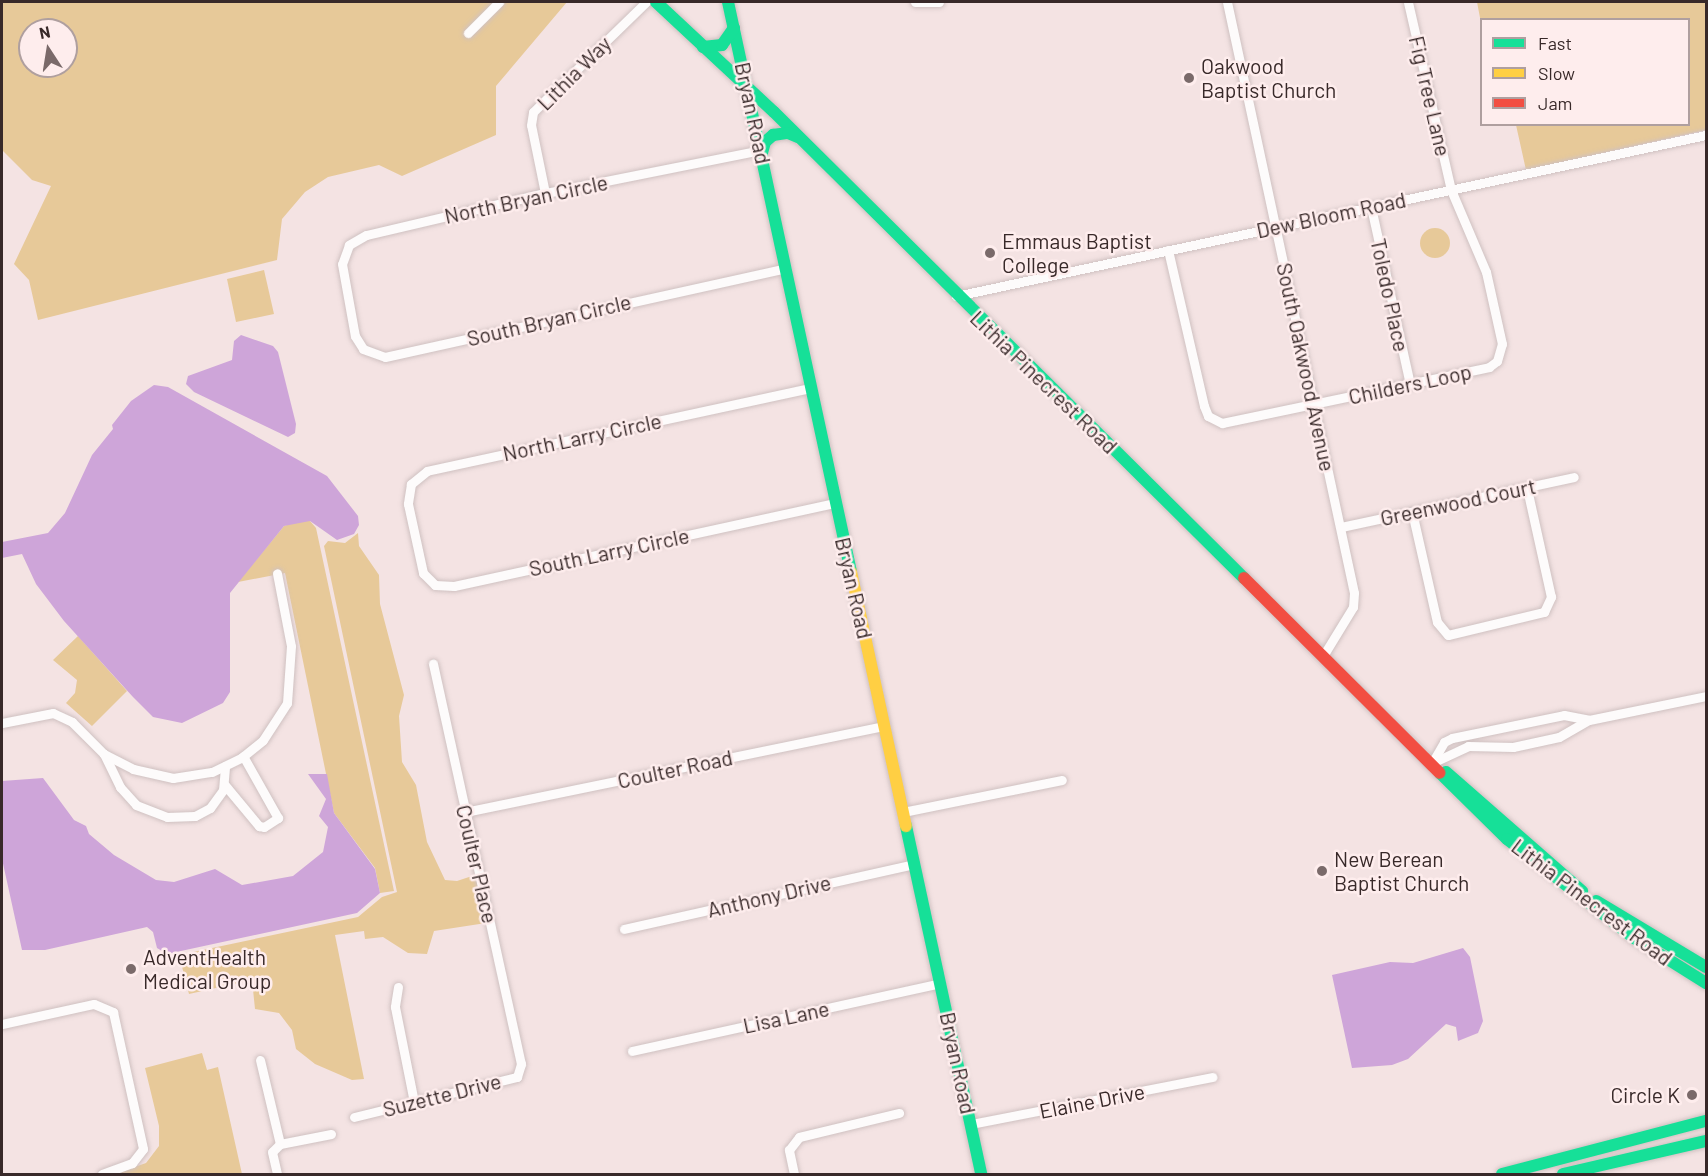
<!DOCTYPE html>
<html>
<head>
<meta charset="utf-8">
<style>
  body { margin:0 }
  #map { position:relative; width:1708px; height:1176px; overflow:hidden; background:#f4e3e3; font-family:Barlow,sans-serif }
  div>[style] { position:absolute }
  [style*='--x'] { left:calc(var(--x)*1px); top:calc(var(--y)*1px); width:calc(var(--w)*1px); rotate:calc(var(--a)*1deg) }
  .green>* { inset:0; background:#e7c999 }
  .round { border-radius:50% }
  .water>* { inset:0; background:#cea5d9 }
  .roads { filter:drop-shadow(0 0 2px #cfc1c1) drop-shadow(0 0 2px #cfc1c1) }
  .street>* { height:9px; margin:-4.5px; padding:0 4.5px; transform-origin:4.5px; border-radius:4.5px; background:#fdfbfb }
  .fast>* { height:12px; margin:-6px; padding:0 6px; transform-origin:6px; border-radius:6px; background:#16e098 }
  .slow>* { height:12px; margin:-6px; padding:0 6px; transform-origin:6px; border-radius:6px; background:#ffcf43 }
  .jam>* { height:12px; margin:-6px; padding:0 6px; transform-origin:6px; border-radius:6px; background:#f24e42 }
  .dots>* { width:16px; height:16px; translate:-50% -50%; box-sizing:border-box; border:3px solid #feeded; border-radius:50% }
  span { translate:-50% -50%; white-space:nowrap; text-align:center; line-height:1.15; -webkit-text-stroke:5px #feeded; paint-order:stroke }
  .poi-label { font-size:21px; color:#382929 }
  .left { translate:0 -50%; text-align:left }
  .right { translate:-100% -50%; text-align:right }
  .street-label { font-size:21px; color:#382929 }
  .frame { position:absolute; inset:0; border:3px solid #382929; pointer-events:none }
  .legend { position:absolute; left:1480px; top:18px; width:210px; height:108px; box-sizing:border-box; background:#feeded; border:2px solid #af9f9f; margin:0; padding:8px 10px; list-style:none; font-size:18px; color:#382929 }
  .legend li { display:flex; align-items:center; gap:12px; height:30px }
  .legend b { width:30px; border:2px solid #af9f9f }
  .north { position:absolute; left:18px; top:18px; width:60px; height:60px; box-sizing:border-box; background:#feeded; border:2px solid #af9f9f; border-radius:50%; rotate:348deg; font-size:16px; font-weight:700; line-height:24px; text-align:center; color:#382929 }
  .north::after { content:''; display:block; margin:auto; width:21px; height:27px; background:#7a6a6a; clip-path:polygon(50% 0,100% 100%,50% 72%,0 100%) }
</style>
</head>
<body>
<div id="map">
  <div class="green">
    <i style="clip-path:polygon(evenodd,2px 2px,567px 2px,496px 86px,496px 135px,402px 176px,379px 165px,328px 177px,305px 192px,282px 219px,277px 260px,38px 320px,29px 280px,14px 264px,51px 186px,32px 180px,2px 150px,2px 2px,30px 30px,66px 30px,66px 66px,30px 66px,30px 30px)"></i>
    <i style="clip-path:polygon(1477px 2px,1706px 2px,1706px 130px,1526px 170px,1516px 125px,1688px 124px,1688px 20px,1482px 20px,1481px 23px)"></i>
    <i class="round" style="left:1420px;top:228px;width:30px;height:30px"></i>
    <i style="clip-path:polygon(264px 270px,274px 314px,236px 322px,227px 279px)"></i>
    <i style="clip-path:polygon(302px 520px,310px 521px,316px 528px,394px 891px,380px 893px,375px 868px,334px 813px,285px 573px,238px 582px,284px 526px)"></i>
    <i style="clip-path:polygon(358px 533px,359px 546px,379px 575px,380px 604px,404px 695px,399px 716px,402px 762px,416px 785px,427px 842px,445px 880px,457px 881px,475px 875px,486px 923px,434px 931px,427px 954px,408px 953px,383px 937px,365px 939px,364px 931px,335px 935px,364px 1079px,352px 1080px,315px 1064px,296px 1049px,292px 1030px,279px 1013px,255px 1009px,252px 980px,189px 994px,179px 955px,358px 917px,382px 897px,397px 892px,324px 546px,328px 541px,345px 543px)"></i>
    <i style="clip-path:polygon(78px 636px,127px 691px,92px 726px,66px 703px,75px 693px,77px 680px,53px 660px)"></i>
    <i style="clip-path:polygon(202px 1053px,207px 1070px,218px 1067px,242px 1174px,115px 1174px,146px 1163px,159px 1146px,159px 1126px,145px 1068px)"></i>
  </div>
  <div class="water">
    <i style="clip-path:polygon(241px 335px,273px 346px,278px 352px,296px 424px,295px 433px,288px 437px,194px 392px,186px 384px,188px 376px,232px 360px,234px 341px)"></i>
    <i style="clip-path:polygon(154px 385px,168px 387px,327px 476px,358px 516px,359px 525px,354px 534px,337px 540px,310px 521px,284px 526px,230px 593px,230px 692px,223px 703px,182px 723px,153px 717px,133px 697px,64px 621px,36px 584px,22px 554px,2px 558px,2px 542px,48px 533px,65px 513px,92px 455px,113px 429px,112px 425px,131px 401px)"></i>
    <i style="clip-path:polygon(308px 774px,327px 774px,334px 813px,375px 869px,380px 893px,357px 913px,167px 954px,157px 948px,153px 932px,147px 927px,45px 950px,22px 950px,2px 859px,2px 781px,43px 778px,74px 820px,86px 826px,89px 834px,114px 855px,156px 880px,174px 882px,215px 869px,242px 885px,293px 876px,323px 852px,328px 827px,319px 816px,326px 799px)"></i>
    <i style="clip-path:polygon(1463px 948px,1470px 957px,1483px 1021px,1478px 1033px,1458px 1041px,1456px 1027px,1446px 1024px,1408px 1059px,1392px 1065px,1352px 1068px,1332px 975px,1390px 962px,1413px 963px)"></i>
  </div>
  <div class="roads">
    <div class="street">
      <i style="--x:915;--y:2;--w:24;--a:0"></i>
      <i style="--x:1227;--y:2;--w:604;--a:77.87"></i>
      <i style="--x:1354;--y:593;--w:14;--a:94"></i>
      <i style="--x:1353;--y:607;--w:57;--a:121.5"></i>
      <i style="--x:468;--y:33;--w:44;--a:-45"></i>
      <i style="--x:761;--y:150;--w:220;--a:168.7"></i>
      <i style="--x:545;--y:193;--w:184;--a:166.8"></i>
      <i style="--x:366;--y:235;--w:20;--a:150"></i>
      <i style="--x:349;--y:245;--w:20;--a:110"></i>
      <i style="--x:342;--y:264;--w:73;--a:79.8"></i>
      <i style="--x:355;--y:336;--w:15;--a:58"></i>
      <i style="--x:363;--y:349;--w:23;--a:20"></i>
      <i style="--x:385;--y:357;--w:411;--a:-12.5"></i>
      <i style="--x:545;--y:193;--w:69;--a:-101.6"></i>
      <i style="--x:531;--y:125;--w:13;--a:-81"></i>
      <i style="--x:533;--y:112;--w:158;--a:-44.2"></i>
      <i style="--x:1371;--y:207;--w:181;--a:77.6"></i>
      <i style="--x:1168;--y:250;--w:160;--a:77"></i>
      <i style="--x:1204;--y:406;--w:11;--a:68"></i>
      <i style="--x:1208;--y:416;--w:16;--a:27"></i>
      <i style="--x:1222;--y:423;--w:273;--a:-11.8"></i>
      <i style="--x:1489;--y:367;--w:10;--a:-37"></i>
      <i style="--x:1497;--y:361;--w:18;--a:-74"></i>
      <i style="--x:1502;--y:344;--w:74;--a:-102.5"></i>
      <i style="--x:1486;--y:272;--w:89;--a:-113.1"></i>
      <i style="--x:1451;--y:190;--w:193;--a:-102.9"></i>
      <i style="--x:956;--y:296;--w:767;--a:-12.12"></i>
      <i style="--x:810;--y:388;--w:392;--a:167.8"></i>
      <i style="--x:427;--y:471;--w:21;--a:141"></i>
      <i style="--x:411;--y:484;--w:20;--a:99"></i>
      <i style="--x:408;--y:504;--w:71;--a:77.7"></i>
      <i style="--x:423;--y:573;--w:17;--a:45"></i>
      <i style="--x:435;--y:585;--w:19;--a:3"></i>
      <i style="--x:454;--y:586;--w:390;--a:-12.3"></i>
      <i style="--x:1412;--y:512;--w:113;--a:77.2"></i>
      <i style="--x:1437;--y:622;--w:17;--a:50"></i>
      <i style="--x:1448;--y:635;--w:99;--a:-13.5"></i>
      <i style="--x:1544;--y:612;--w:17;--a:-65"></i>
      <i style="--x:1551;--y:597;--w:111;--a:-102.5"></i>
      <i style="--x:1341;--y:527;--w:238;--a:-12.1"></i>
      <i style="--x:2;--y:723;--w:52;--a:-11.1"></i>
      <i style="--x:53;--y:713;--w:21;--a:25"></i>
      <i style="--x:72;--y:722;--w:45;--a:45"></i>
      <i style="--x:104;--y:754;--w:33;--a:27"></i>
      <i style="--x:133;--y:769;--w:41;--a:12.7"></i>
      <i style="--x:173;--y:778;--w:39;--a:-9"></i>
      <i style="--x:212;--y:772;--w:32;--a:-26"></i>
      <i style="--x:241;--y:758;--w:28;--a:-39"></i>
      <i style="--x:263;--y:740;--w:44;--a:-57"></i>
      <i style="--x:287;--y:703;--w:57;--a:-86"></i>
      <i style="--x:291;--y:646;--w:74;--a:-100.9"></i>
      <i style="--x:104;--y:754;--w:37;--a:64"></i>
      <i style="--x:120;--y:787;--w:24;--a:48"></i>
      <i style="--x:136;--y:805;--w:33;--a:21"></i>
      <i style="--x:167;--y:817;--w:28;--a:-2"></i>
      <i style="--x:195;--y:816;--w:17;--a:-28"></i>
      <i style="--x:210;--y:808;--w:22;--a:-54"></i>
      <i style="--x:223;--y:790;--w:24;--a:-85"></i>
      <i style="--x:1432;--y:763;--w:40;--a:-25"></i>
      <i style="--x:1468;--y:746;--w:45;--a:1.3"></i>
      <i style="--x:1513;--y:747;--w:47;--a:-12.3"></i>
      <i style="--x:1559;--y:737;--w:34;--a:-30"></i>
      <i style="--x:1589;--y:720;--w:119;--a:-11.6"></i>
      <i style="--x:1432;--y:763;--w:24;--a:-60"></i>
      <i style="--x:1444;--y:742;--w:9;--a:-27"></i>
      <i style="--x:1452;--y:738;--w:114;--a:-11.6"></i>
      <i style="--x:1564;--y:715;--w:25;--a:11"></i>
      <i style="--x:224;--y:784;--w:55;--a:50.2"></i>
      <i style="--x:259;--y:826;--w:5;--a:11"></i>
      <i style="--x:264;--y:827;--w:17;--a:-33"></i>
      <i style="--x:278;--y:818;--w:71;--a:-119.4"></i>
      <i style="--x:465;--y:812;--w:428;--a:-11.6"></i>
      <i style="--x:903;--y:812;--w:162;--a:-11.4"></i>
      <i style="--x:624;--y:929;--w:297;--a:-12.6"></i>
      <i style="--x:398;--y:987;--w:20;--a:99"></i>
      <i style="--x:395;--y:1007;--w:97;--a:78.7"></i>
      <i style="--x:2;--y:1024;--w:94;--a:-12.3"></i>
      <i style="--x:94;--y:1004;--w:21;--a:23"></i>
      <i style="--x:113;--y:1012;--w:140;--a:77.6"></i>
      <i style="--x:143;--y:1149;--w:18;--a:128"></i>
      <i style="--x:132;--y:1163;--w:32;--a:160"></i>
      <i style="--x:632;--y:1051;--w:316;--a:-12.4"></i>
      <i style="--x:260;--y:1060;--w:86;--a:76.6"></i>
      <i style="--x:280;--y:1144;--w:11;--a:135"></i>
      <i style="--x:272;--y:1152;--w:23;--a:77"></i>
      <i style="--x:354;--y:1117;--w:168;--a:-13.8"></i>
      <i style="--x:517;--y:1077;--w:14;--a:-73"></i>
      <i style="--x:521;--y:1064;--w:410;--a:-102.4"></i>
      <i style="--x:971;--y:1124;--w:246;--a:-11"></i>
      <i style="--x:280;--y:1144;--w:52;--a:-11.1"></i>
      <i style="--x:794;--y:1174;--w:25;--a:-102"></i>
      <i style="--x:789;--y:1150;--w:16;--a:-52"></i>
      <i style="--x:799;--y:1137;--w:103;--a:-13.5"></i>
    </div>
    <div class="fast">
      <i style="--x:656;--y:2;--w:161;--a:43"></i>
      <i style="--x:774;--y:112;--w:662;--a:44.76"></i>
      <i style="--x:728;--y:2;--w:583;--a:77.82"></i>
      <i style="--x:703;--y:47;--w:19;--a:-6"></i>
      <i style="--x:722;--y:45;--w:21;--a:-55"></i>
      <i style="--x:762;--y:153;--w:11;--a:-75"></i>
      <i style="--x:765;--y:142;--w:11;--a:-41"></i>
      <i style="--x:773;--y:135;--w:15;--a:-8"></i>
      <i style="--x:788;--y:133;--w:11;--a:22"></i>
      <i style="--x:1446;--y:772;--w:181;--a:41.2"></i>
      <i style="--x:1440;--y:773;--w:94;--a:44.6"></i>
      <i style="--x:1507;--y:839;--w:161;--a:37.9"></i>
      <i style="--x:1634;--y:938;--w:85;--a:32"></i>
      <i style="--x:906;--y:826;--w:356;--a:77.8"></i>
      <i style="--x:1596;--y:901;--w:128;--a:31"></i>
      <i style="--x:1502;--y:1174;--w:211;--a:-14.6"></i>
      <i style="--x:1563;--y:1174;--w:147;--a:-13"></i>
    </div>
    <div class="slow">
      <i style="--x:851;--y:572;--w:260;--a:77.8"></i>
    </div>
    <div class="jam">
      <i style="--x:1244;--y:578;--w:276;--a:44.9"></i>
    </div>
  </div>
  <div class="dots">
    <i style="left:1189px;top:78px;background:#7a6a6a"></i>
    <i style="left:990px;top:253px;background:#7a6a6a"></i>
    <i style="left:1322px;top:871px;background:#7a6a6a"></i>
    <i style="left:131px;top:969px;background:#7a6a6a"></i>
    <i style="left:1692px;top:1095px;background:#7a6a6a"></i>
  </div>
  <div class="poi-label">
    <span class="left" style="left:1201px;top:78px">Oakwood<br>Baptist Church</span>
    <span class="left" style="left:1002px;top:253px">Emmaus Baptist<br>College</span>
    <span class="left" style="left:1334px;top:871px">New Berean<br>Baptist Church</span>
    <span class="left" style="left:143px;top:969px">AdventHealth<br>Medical Group</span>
    <span class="right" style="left:1680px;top:1095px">Circle K</span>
  </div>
  <div class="street-label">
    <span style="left:574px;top:73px;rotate:-45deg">Lithia Way</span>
    <span style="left:1430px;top:96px;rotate:77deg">Fig Tree Lane</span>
    <span style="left:753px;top:113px;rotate:78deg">Bryan Road</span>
    <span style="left:526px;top:199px;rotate:-12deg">North Bryan Circle</span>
    <span style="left:1331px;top:215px;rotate:-12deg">Dew Bloom Road</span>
    <span style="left:1390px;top:295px;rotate:78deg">Toledo Place</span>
    <span style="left:549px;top:320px;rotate:-13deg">South Bryan Circle</span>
    <span style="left:1306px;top:367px;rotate:78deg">South Oakwood Avenue</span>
    <span style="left:1044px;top:382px;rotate:44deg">Lithia Pinecrest Road</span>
    <span style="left:1410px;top:384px;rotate:-12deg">Childers Loop</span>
    <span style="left:582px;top:437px;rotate:-12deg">North Larry Circle</span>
    <span style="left:1458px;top:502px;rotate:-12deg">Greenwood Court</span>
    <span style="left:609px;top:552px;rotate:-12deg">South Larry Circle</span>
    <span style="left:854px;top:588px;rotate:77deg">Bryan Road</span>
    <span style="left:675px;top:769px;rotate:-12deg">Coulter Road</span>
    <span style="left:477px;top:864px;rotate:77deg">Coulter Place</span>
    <span style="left:769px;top:896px;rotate:-13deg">Anthony Drive</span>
    <span style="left:1592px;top:902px;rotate:37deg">Lithia Pinecrest Road</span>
    <span style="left:786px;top:1017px;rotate:-12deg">Lisa Lane</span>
    <span style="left:958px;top:1063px;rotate:78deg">Bryan Road</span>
    <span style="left:442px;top:1095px;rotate:-14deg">Suzette Drive</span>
    <span style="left:1092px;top:1101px;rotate:-11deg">Elaine Drive</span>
  </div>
  <div class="frame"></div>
  <ul class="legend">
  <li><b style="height:8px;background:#16e098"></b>Fast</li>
  <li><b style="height:8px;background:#ffcf43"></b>Slow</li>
  <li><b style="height:8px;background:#f24e42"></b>Jam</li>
  </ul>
  <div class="north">N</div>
</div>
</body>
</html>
